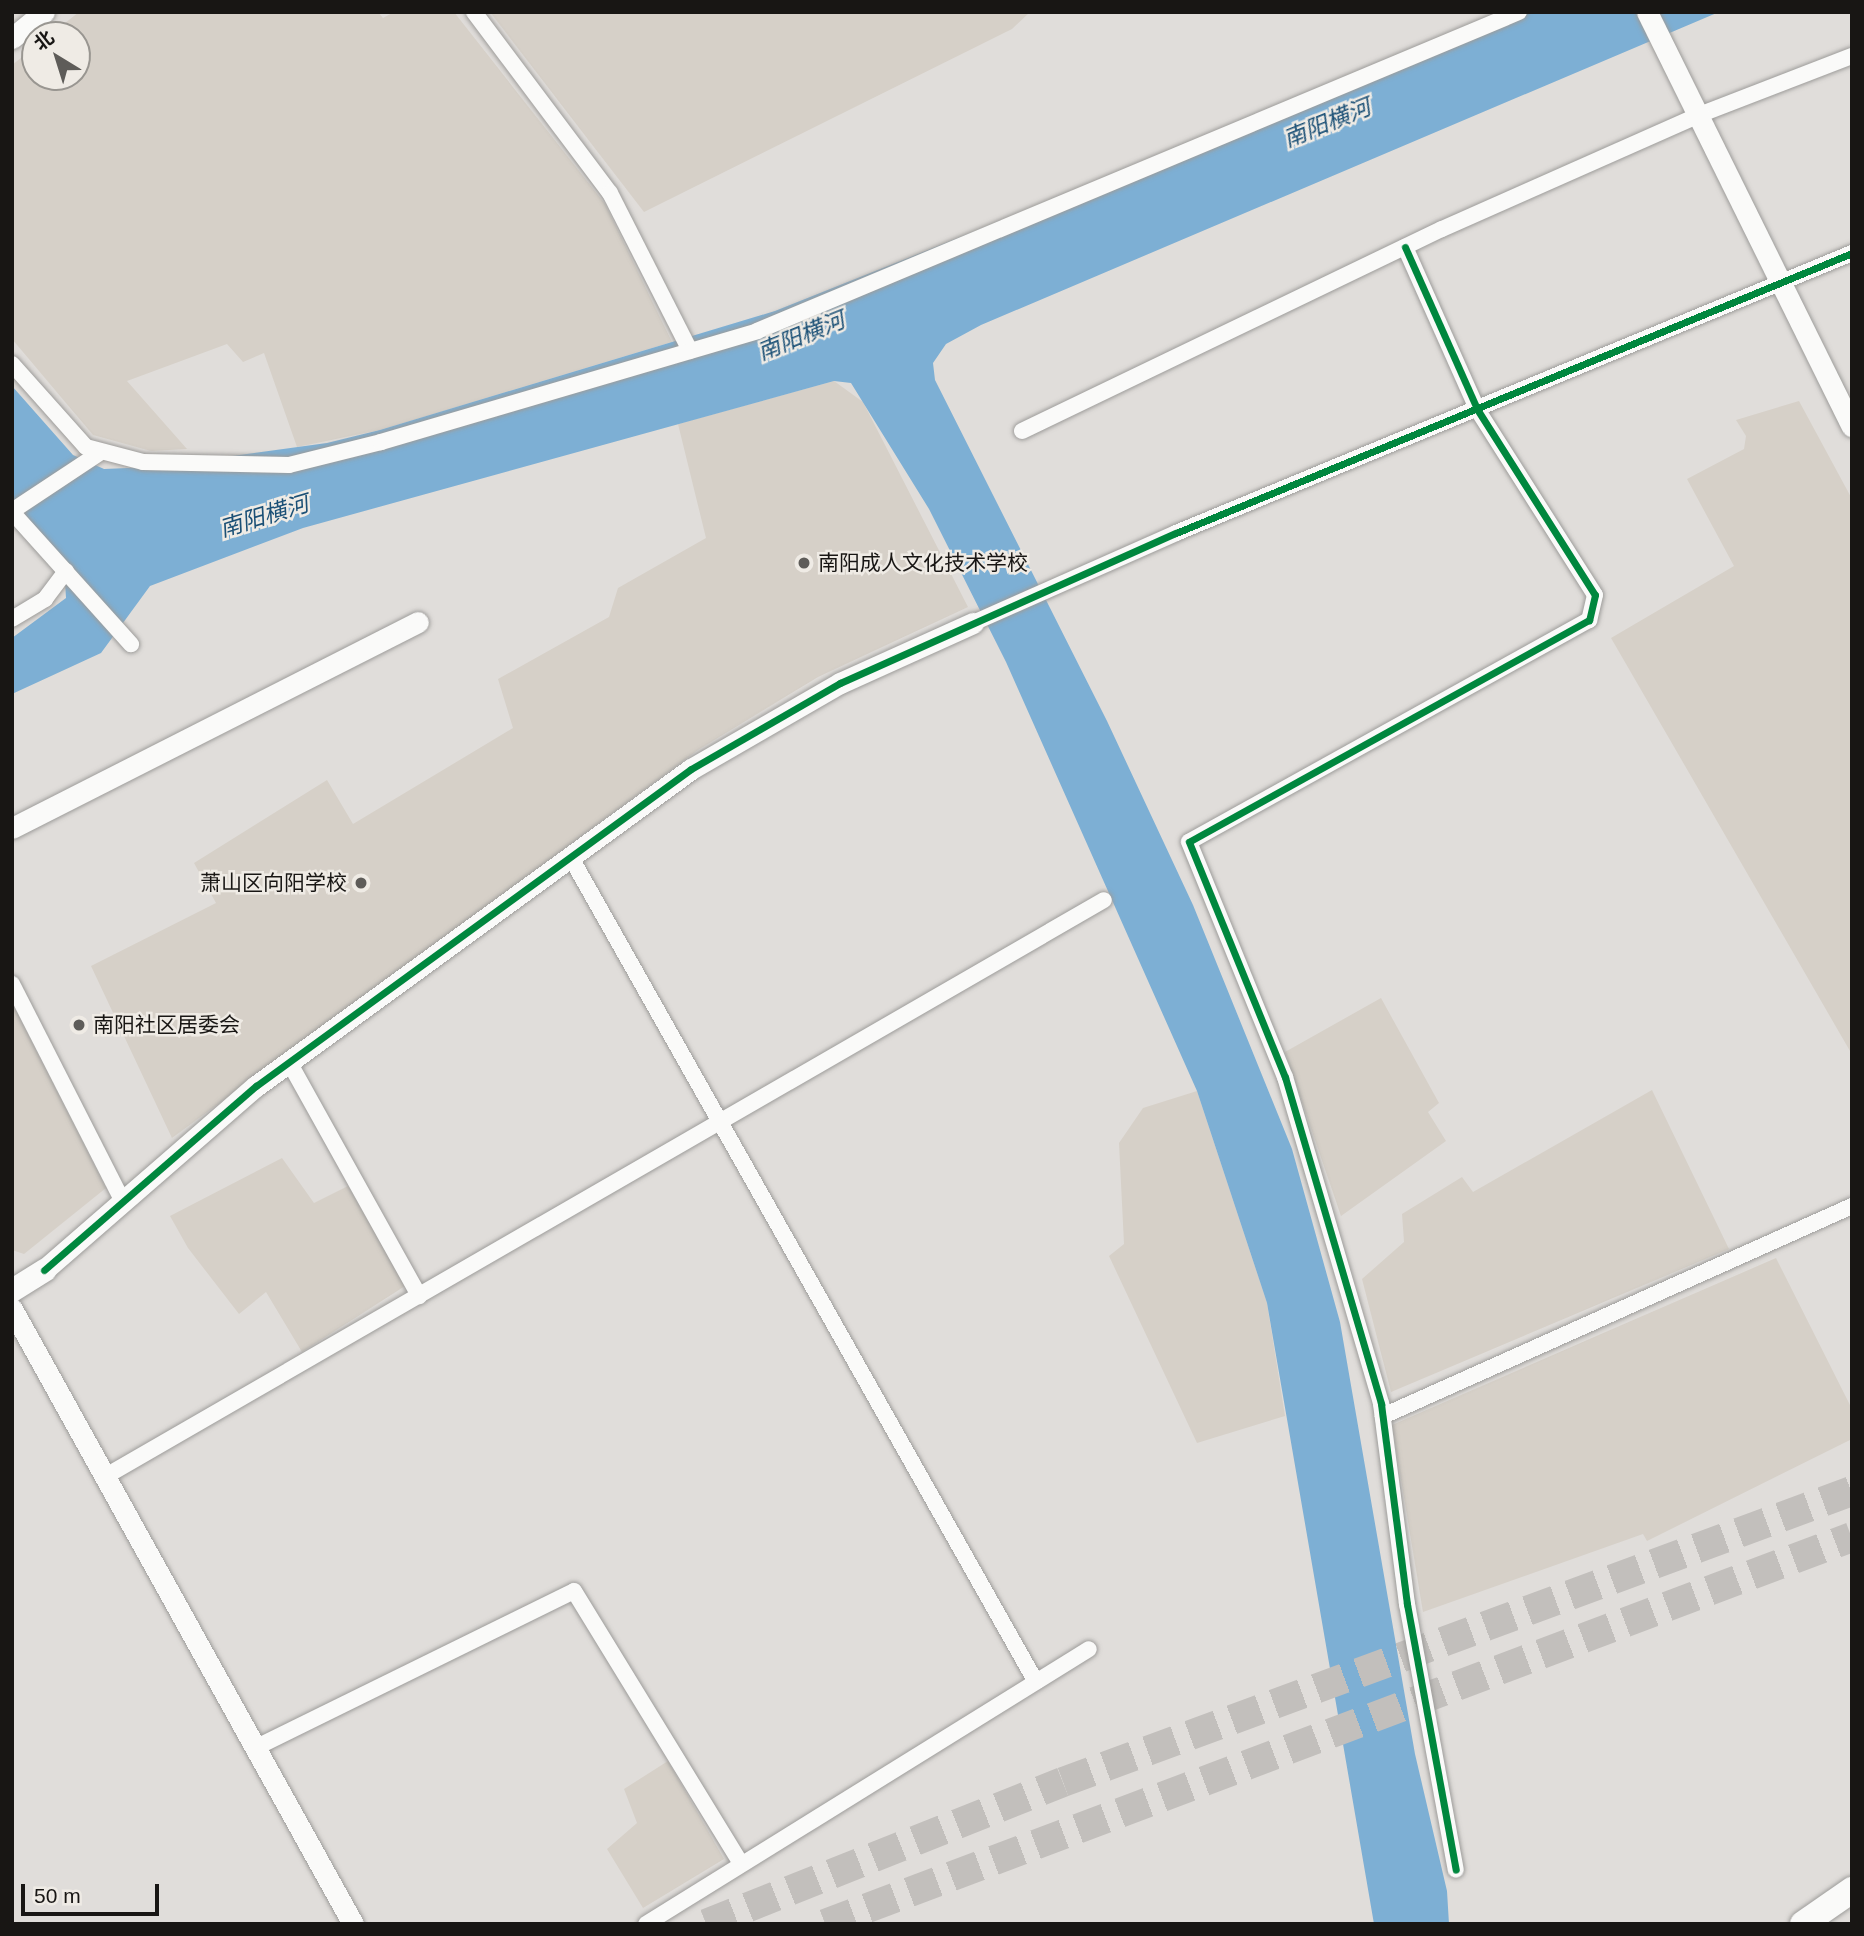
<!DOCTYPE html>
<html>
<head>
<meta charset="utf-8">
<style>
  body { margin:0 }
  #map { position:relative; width:1864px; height:1936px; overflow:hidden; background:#e0ddda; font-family:Arial,"Noto Sans SC",sans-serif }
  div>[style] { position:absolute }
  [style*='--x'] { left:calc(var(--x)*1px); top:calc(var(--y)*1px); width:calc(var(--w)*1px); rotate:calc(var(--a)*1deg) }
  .built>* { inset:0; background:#d6d0c8 }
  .water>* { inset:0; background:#7dafd4 }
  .motorway-tunnel>* { height:30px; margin-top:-15px; transform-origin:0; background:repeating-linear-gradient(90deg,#c2bfbc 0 30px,transparent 0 45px) }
  .roads { filter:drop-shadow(0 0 2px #9d9c9a) drop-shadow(0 0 2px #9d9c9a) }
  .minor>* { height:16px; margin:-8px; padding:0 8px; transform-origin:8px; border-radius:8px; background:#fafaf9 }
  .tertiary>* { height:21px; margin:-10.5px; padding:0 10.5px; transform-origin:10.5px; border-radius:10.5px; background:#fafaf9 }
  .secondary>* { height:23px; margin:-11.5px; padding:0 11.5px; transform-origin:11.5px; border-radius:11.5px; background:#fafaf9 }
  .primary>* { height:26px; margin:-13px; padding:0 13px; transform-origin:13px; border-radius:13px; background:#fafaf9 }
  .cycleway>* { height:7px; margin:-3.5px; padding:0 3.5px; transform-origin:3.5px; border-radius:3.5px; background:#00873e }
  .dots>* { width:19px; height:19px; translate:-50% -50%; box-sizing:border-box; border:4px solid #efebe5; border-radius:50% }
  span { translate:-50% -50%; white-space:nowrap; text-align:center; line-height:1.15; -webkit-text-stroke:5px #efebe5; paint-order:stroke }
  .poi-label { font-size:21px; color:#181614 }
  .left { translate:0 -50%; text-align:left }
  .right { translate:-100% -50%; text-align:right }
  .water-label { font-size:23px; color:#1b5076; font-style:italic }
  .frame { position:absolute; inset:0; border:14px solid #181614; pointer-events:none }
  .north { position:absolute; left:21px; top:21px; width:70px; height:70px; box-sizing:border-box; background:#efebe5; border:2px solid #999691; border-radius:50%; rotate:322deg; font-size:19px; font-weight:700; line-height:28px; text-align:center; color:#181614 }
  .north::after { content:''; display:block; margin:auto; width:24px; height:32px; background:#5e5c59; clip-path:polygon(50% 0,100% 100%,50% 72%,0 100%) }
  .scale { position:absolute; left:21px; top:1884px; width:138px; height:32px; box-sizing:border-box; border:4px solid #181614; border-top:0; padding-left:9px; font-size:21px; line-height:24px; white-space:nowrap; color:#181614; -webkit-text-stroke:5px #efebe5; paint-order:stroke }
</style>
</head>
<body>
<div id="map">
  <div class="built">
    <i style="clip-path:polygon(79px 12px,378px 12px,383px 18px,394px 12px,454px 12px,605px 204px,672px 342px,380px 430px,297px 447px,264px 353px,243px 362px,227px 344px,127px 381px,187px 449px,151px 451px,93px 435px,12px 339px,12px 65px,35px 47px,35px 77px,77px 77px,77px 35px,50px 35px)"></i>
    <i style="clip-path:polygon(490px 12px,1030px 12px,1012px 29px,644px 212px)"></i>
    <i style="clip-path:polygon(834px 381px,863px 402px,968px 607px,818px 677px,698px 750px,172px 1138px,91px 966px,216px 903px,194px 863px,327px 780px,353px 824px,513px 728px,498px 679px,609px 617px,618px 588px,706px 538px,678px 424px)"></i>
    <i style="clip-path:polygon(1799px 401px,1852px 499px,1850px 1051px,1611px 638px,1734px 566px,1687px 479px,1744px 449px,1746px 436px,1736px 420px)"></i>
    <i style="clip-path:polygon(1381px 998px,1439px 1103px,1428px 1112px,1446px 1141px,1341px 1216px,1285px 1052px)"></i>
    <i style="clip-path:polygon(12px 1003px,106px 1188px,24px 1254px,12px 1250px)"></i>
    <i style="clip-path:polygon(1652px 1090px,1729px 1249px,1391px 1392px,1362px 1279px,1404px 1242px,1402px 1214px,1462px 1177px,1473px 1192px)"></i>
    <i style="clip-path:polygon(1197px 1091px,1267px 1303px,1285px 1416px,1197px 1443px,1109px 1256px,1124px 1244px,1119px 1143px,1143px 1108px)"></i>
    <i style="clip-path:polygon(282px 1158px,314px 1203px,348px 1186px,405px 1286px,302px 1352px,266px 1292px,239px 1314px,188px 1248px,170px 1216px)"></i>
    <i style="clip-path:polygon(1776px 1258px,1852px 1409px,1852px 1439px,1647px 1541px,1643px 1534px,1423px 1612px,1392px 1425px)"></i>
    <i style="clip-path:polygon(668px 1761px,724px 1859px,643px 1908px,607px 1849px,637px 1823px,624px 1789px)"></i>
  </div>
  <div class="water">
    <i style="clip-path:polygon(1525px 12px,1719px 12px,981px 325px,946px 344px,933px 363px,935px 380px,1107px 721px,1193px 905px,1292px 1149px,1340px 1322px,1415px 1754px,1447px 1891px,1449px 1924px,1374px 1924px,1267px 1303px,1197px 1091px,1006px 662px,929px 509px,851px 383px,834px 381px,303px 528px,150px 586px,101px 653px,12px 694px,12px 638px,66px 598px,64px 565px,12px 512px,12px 386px,73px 455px,104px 469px,151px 467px,327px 443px,380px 430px,775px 311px)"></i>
  </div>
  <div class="motorway-tunnel">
    <i style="--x:706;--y:1924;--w:384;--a:-21.7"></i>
    <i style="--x:1063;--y:1782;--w:841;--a:-20.25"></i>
    <i style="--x:825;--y:1924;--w:1097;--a:-20.65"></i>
  </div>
  <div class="roads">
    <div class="minor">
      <i style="--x:474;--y:12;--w:226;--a:53.1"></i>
      <i style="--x:610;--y:193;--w:177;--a:63.1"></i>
      <i style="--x:1405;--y:247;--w:177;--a:66"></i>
      <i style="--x:1477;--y:409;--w:220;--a:57.6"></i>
      <i style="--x:1595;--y:595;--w:26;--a:103"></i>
      <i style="--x:1589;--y:620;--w:457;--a:151"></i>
      <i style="--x:1189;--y:842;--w:254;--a:67.8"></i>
      <i style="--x:1285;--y:1077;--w:341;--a:73.6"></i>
      <i style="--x:1381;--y:1404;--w:202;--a:82.6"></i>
      <i style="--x:1407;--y:1604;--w:270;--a:79.6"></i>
      <i style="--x:12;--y:364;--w:111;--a:48.3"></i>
      <i style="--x:86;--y:447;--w:59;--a:14.7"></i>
      <i style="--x:143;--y:462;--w:146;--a:1.2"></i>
      <i style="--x:289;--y:465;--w:95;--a:-14"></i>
      <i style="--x:381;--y:442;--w:392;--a:-16.4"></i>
      <i style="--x:757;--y:331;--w:826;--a:-22.72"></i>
      <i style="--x:1022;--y:431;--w:466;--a:-25.7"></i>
      <i style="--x:1442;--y:229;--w:281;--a:-23.9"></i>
      <i style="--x:1699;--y:115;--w:164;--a:-21.1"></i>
      <i style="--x:12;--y:511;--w:107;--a:-33.5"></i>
      <i style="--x:12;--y:512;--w:178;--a:48"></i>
      <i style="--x:12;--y:619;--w:39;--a:-31"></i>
      <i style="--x:45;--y:599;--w:35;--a:-53"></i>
      <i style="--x:973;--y:623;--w:222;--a:-23.9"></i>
      <i style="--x:1176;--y:533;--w:732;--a:-22.5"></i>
      <i style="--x:570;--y:856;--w:948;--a:60.57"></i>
      <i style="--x:12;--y:984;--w:245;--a:63"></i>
      <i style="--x:289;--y:1062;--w:268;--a:60.9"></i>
      <i style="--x:1383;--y:1416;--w:514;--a:-24.12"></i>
      <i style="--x:106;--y:1476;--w:1152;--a:-29.99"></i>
      <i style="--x:257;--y:1747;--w:353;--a:-26.2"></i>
      <i style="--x:574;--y:1591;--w:320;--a:58.5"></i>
      <i style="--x:646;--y:1924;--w:521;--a:-31.83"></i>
    </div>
    <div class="tertiary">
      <i style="--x:1647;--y:12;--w:462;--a:63.7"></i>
      <i style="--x:12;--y:38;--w:41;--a:-39.1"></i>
      <i style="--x:12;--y:828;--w:455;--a:-26.9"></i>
      <i style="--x:44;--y:1270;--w:281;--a:-41"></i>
      <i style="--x:256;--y:1086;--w:538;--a:-36.08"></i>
      <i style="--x:691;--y:769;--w:172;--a:-30"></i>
      <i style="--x:840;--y:683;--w:146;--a:-24.3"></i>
      <i style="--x:12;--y:1309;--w:703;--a:60.99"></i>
    </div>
    <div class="secondary">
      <i style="--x:12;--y:1290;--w:38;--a:-32"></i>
    </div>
    <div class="primary">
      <i style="--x:1803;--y:1924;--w:60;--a:-34.8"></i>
    </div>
  </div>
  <div class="cycleway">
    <i style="--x:1405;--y:247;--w:177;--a:66"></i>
    <i style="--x:1477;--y:409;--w:220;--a:57.6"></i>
    <i style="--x:1595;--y:595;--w:26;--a:103"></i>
    <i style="--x:1589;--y:620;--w:457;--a:151"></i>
    <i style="--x:1189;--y:842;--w:254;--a:67.8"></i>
    <i style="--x:1285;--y:1077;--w:341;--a:73.6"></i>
    <i style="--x:1381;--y:1404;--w:202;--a:82.6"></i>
    <i style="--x:1407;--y:1604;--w:270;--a:79.6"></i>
    <i style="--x:44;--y:1270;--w:281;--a:-41"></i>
    <i style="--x:256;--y:1086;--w:538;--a:-36.08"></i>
    <i style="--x:691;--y:769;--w:172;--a:-30"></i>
    <i style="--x:840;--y:683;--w:368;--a:-24.1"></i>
    <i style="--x:1176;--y:533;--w:732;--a:-22.5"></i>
  </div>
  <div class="dots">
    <i style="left:804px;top:563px;background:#5e5c59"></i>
    <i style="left:361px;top:883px;background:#5e5c59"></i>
    <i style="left:79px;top:1025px;background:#5e5c59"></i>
  </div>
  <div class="poi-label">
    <span class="left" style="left:818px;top:563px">南阳成人文化技术学校</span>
    <span class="right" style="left:347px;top:883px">萧山区向阳学校</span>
    <span class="left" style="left:93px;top:1025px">南阳社区居委会</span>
  </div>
  <div class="water-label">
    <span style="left:1327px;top:123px;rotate:-22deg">南阳横河</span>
    <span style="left:801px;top:336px;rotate:-22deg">南阳横河</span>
    <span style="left:264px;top:516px;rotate:-17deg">南阳横河</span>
  </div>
  <div class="frame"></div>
  <div class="north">北</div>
  <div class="scale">50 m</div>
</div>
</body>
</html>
